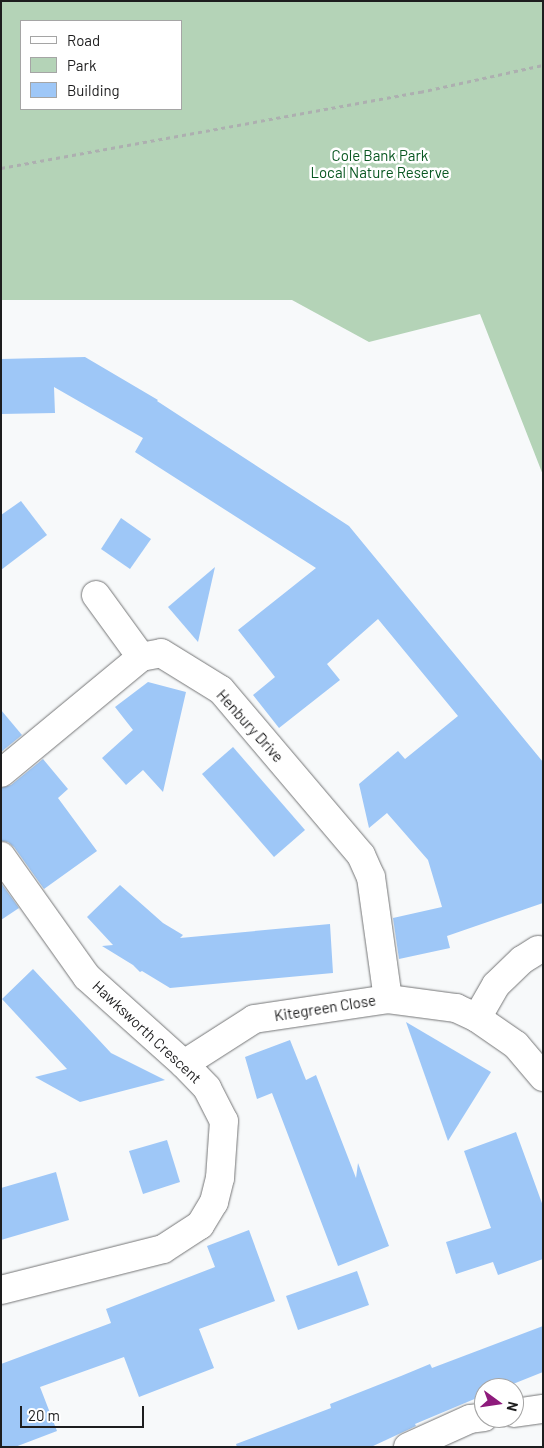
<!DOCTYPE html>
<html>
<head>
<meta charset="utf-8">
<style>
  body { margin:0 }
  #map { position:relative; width:544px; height:1448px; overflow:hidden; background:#f7f9fa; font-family:Barlow,sans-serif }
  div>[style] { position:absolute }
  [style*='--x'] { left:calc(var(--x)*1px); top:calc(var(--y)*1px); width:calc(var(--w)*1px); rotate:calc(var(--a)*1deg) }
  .green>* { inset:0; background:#b4d3b7 }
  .building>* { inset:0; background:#9ec7f7 }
  .path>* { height:3px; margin-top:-1.5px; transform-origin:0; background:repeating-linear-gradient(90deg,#adafb0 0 4px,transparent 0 8px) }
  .roads { filter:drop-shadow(0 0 1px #757677) drop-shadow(0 0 1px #757677) }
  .minor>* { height:28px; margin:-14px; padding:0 14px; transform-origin:14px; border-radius:14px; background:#fff }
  span { translate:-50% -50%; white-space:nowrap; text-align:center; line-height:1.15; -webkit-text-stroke:5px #fff; paint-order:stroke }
  .park-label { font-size:15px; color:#095721 }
  .street-label { font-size:15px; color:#1d1d1e }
  .frame { position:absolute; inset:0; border:2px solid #1d1d1e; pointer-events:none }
  .legend { position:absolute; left:20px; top:20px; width:162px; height:90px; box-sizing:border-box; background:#fff; border:1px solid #a5a5a5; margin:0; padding:6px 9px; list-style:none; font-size:15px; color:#1d1d1e }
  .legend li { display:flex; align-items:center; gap:10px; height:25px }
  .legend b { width:25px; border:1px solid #a5a5a5 }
  .north { position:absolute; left:474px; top:1378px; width:50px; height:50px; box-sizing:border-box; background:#fff; border:1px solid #a5a5a5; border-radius:50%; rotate:104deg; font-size:14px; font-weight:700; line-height:20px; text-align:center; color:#1d1d1e }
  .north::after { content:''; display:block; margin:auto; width:18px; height:22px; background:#8e1b7c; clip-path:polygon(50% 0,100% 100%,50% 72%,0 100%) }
  .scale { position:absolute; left:20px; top:1406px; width:124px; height:22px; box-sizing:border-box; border:2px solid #1d1d1e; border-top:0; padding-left:6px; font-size:15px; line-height:18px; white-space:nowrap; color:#1d1d1e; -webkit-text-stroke:4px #fff; paint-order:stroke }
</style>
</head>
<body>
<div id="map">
  <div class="green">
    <i style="clip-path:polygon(evenodd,1px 1px,543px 1px,543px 475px,480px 314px,369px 342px,292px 300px,1px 300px,1px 1px,21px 21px,181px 21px,181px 109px,21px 109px,21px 21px)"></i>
  </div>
  <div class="building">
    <i style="clip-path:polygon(85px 357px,158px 400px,157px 401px,349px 526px,543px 762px,543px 903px,447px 936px,450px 948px,399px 959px,393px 918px,442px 907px,428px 860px,387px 813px,369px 828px,359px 784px,398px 751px,405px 759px,458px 716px,378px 619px,327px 664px,340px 680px,279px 728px,253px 695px,275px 677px,238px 630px,316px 568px,135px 452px,143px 438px,54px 387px,55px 413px,1px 414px,1px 359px)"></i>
    <i style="clip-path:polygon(21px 501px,47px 535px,1px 570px,1px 515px)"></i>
    <i style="clip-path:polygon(121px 518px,151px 539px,130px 569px,101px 549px)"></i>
    <i style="clip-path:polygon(215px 567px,198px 642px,168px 607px)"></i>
    <i style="clip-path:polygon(148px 682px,186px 692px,163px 792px,143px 770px,126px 785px,102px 758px,133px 730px,115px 707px)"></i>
    <i style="clip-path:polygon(1px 710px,22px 735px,1px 752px)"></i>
    <i style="clip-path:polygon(233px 747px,305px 830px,274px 857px,202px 774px)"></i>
    <i style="clip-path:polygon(43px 759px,68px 789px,58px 798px,97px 851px,44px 889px,14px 847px,8px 842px,1px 841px,1px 788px,11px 785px)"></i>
    <i style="clip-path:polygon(1px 883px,19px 908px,1px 920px)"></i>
    <i style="clip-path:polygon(120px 885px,163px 923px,183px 935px,180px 938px,330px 924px,333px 973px,170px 988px,142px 971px,140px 972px,133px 965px,102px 946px,113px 945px,87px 917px)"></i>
    <i style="clip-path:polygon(33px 969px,111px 1053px,165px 1080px,80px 1102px,35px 1077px,67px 1069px,2px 999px)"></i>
    <i style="clip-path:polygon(406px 1022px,491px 1072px,448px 1141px)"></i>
    <i style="clip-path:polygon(290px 1040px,306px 1080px,316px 1075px,356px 1178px,358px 1163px,389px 1246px,338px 1266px,272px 1093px,257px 1099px,245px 1057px)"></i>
    <i style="clip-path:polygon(516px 1132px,543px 1206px,543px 1259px,498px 1275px,493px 1262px,456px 1274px,446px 1242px,491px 1228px,464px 1151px)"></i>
    <i style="clip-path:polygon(167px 1140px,180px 1182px,143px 1194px,129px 1151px)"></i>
    <i style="clip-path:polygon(56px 1172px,69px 1220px,1px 1240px,1px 1188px)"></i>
    <i style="clip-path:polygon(249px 1230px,275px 1301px,199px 1329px,214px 1368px,139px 1397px,124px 1357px,40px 1387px,57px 1431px,15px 1447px,1px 1447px,1px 1364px,111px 1323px,106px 1309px,215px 1267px,207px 1246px)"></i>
    <i style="clip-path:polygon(357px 1271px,369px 1305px,298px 1330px,286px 1296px)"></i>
    <i style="clip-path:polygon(543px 1326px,543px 1372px,503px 1388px,484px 1388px,484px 1395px,415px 1424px,416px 1426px,371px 1447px,237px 1447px,236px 1444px,331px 1408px,330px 1404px,401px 1376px,430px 1364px,432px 1368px)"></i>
  </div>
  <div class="path">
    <i style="--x:1;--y:168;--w:426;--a:-10.3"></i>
    <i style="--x:420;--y:92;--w:126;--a:-12.4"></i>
  </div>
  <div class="roads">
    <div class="minor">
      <i style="--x:96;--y:595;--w:77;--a:54"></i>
      <i style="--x:1;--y:773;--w:182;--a:-39.6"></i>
      <i style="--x:141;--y:657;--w:20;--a:-11"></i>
      <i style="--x:161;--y:653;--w:70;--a:31.7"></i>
      <i style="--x:221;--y:690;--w:216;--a:49.7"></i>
      <i style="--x:361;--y:855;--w:24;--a:66"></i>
      <i style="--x:371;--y:877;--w:123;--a:82.1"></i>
      <i style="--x:1;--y:856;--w:148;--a:54.6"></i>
      <i style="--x:87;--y:977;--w:130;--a:41.9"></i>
      <i style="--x:184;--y:1064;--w:33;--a:46"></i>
      <i style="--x:207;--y:1088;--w:37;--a:63"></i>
      <i style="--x:224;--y:1121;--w:57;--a:94"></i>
      <i style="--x:220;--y:1178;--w:25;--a:104"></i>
      <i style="--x:214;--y:1202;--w:27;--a:121"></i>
      <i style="--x:200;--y:1225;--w:44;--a:147"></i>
      <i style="--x:163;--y:1249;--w:167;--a:165.8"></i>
      <i style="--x:477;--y:1018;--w:38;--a:-60"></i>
      <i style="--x:496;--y:985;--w:36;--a:-44"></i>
      <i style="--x:522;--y:960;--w:19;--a:-32"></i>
      <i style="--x:184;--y:1064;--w:83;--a:-32.7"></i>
      <i style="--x:254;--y:1019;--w:135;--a:-8.5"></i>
      <i style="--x:388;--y:999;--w:69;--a:7.5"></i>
      <i style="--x:456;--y:1008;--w:23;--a:25"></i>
      <i style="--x:477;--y:1018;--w:47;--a:34.7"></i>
      <i style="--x:516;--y:1045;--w:42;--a:49.8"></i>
      <i style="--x:514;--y:1413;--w:29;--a:-8"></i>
      <i style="--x:408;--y:1447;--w:68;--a:-24.3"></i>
      <i style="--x:470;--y:1419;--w:14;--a:-8"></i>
    </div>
  </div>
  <div class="park-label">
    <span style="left:380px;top:164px">Cole Bank Park<br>Local Nature Reserve</span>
  </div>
  <div class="street-label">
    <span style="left:250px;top:726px;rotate:48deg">Henbury Drive</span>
    <span style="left:325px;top:1008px;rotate:-9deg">Kitegreen Close</span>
    <span style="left:147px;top:1032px;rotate:43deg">Hawksworth Crescent</span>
  </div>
  <div class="frame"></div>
  <ul class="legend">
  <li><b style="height:6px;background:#fff"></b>Road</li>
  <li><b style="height:14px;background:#b4d3b7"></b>Park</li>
  <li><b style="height:14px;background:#9ec7f7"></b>Building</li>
  </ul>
  <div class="north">N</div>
  <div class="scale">20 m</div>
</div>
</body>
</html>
